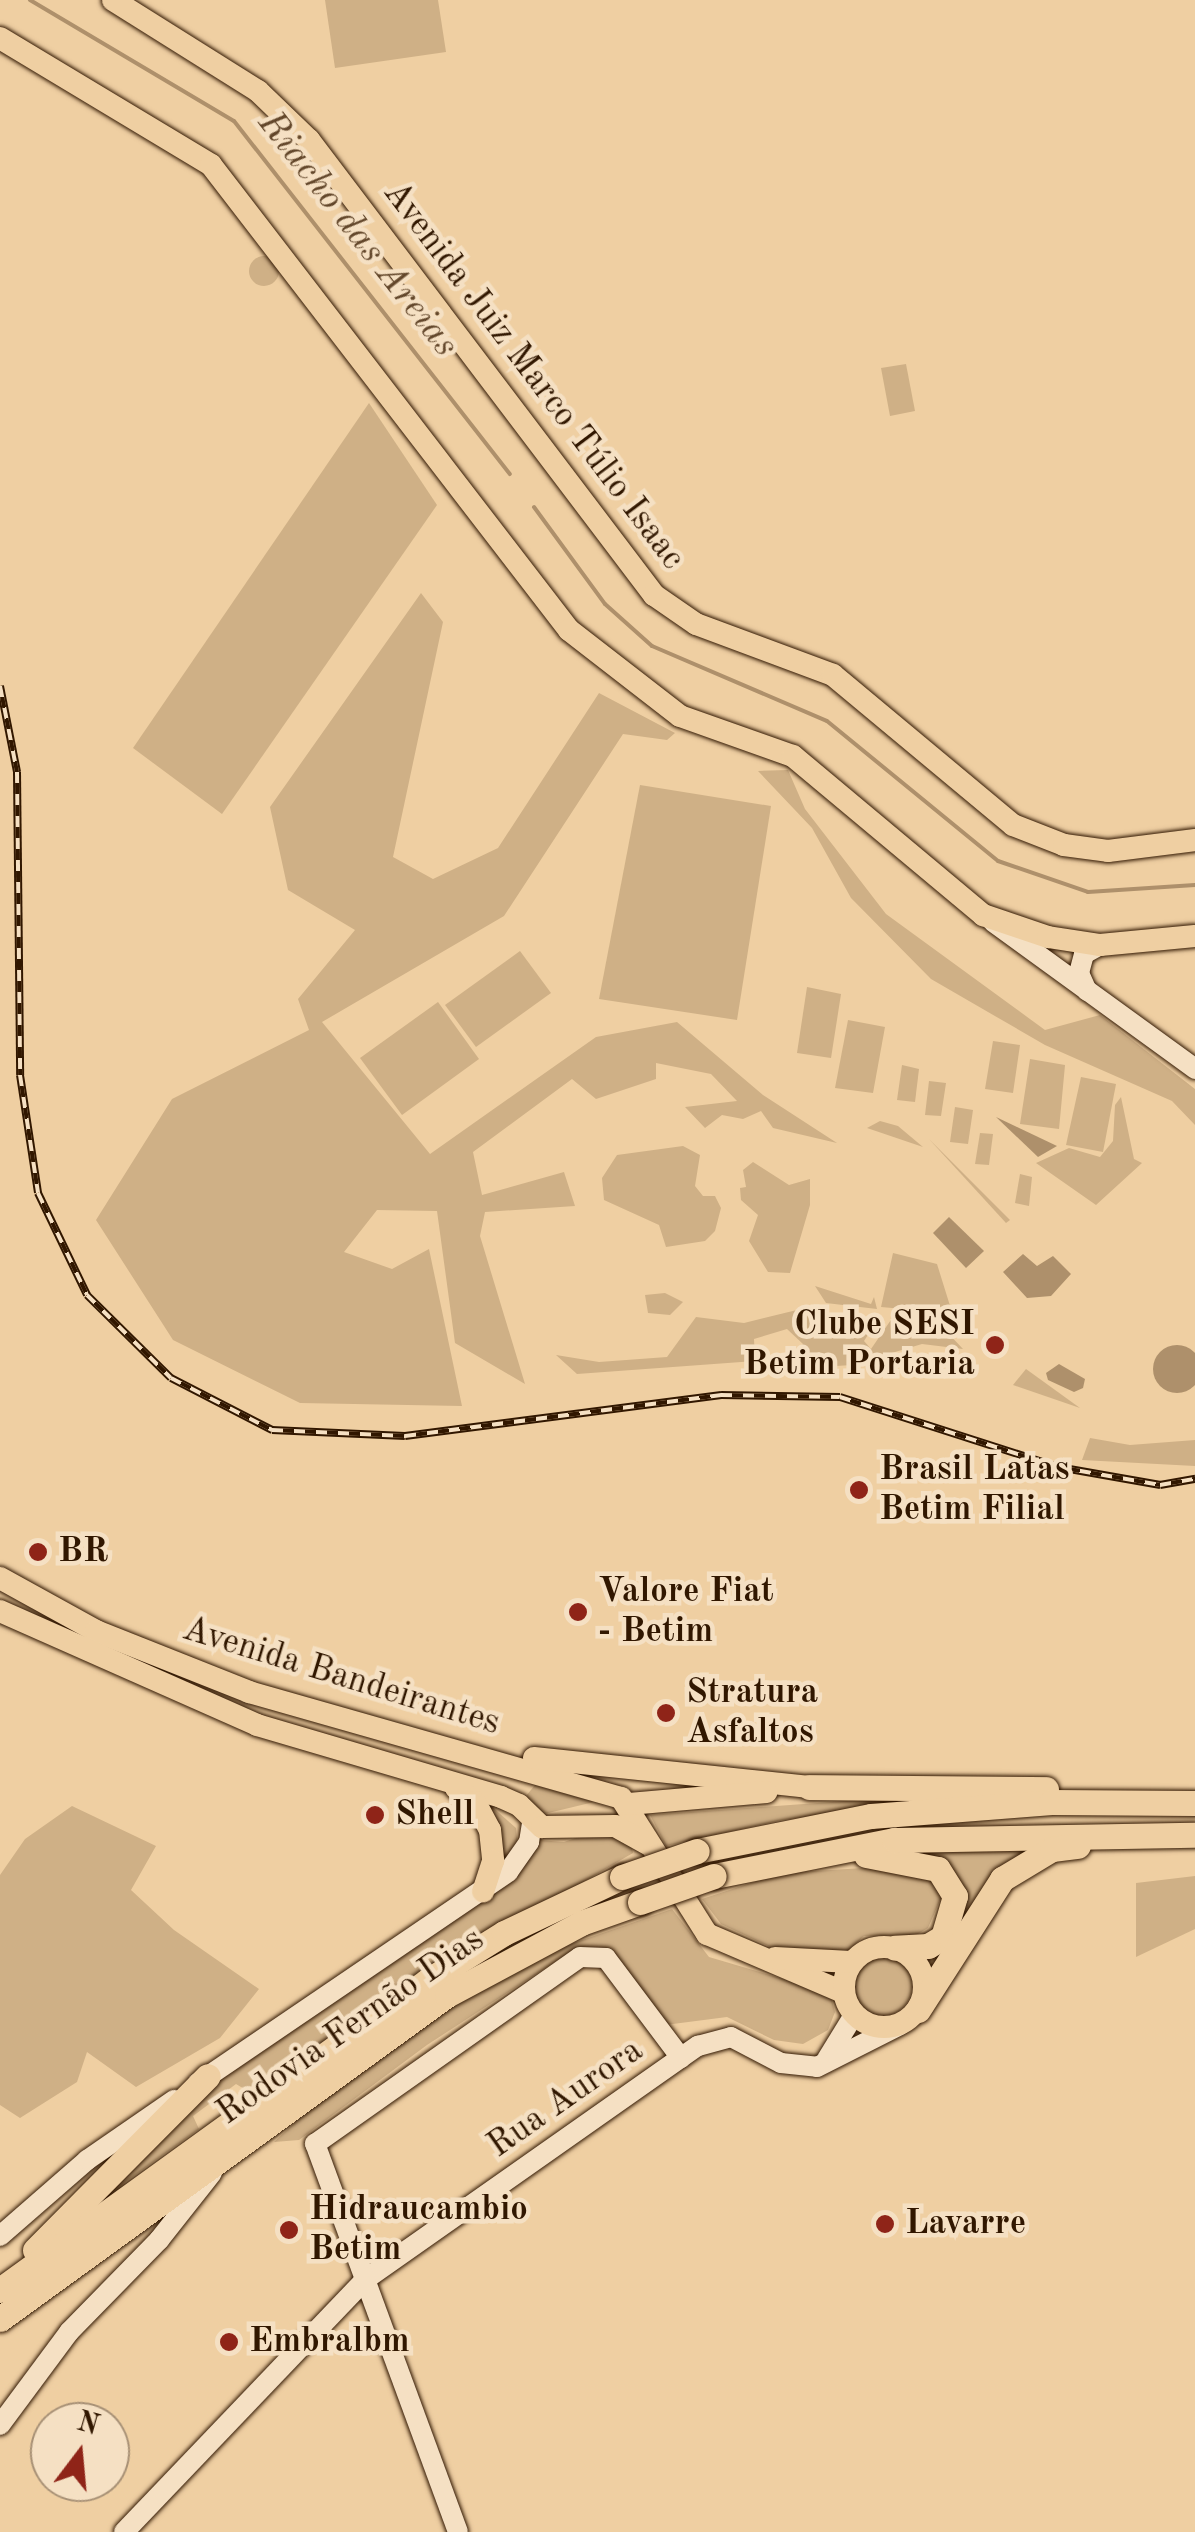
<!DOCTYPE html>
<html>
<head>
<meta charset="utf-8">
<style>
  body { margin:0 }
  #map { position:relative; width:1195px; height:2532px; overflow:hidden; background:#efcfa2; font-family:"Old Standard TT",serif }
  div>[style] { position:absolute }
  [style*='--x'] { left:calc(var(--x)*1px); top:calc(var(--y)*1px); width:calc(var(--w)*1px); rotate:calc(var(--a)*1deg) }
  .green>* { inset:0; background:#cfb086 }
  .round { border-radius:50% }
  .water>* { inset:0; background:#ae906b }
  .stream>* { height:4px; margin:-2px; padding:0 2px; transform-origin:2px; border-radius:2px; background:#ae906b }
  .roads { filter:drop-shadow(0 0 2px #311700) drop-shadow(0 0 2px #311700) }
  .secondary>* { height:20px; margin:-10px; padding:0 10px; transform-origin:10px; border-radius:10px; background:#f5e0c3 }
  .primary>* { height:22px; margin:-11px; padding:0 11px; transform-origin:11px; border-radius:11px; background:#efcfa2 }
  .primary>.ring { margin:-11px; padding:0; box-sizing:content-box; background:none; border:22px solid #efcfa2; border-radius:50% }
  .highway>* { height:25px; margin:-12.5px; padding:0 12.5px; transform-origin:12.5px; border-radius:12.5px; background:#efcfa2 }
  .rail>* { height:8px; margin-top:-4px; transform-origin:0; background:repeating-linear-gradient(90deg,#f5e0c3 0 11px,#311700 0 22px); box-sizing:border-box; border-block:2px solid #311700 }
  .bridges { filter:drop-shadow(0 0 2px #311700) drop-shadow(0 0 2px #311700) }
  .highway-bridge>* { height:25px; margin:-12.5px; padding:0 12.5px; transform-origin:12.5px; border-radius:12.5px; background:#efcfa2 }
  .dots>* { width:28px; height:28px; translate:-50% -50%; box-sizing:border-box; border:5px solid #f5e0c3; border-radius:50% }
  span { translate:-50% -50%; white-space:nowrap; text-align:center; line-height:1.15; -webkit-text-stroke:9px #f5e0c3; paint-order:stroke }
  .street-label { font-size:35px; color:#311700 }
  .poi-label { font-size:35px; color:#311700; font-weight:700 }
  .right { translate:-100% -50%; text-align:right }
  .left { translate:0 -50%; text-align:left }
  .water-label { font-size:38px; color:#63472b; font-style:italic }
  .north { position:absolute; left:30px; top:2402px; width:100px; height:100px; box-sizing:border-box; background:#f5e0c3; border:2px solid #a79075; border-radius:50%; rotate:16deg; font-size:28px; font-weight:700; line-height:40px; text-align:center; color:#311700 }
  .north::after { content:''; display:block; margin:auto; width:35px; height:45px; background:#8f2418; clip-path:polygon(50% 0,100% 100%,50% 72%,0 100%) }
</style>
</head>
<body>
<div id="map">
  <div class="green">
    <i style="clip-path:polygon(325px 0,438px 0,446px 52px,335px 68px)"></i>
    <i class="round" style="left:249px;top:256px;width:30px;height:30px"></i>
    <i style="clip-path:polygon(906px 364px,915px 411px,890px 416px,881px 368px)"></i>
    <i style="clip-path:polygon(369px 403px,437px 505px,222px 814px,133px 748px)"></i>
    <i style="clip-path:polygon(421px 593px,443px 622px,393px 857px,433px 879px,498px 848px,599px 693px,675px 733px,667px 740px,623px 734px,504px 916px,322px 1022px,430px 1154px,596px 1037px,677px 1022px,763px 1095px,837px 1143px,773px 1128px,761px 1111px,743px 1119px,722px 1115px,705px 1128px,685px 1107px,737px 1101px,711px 1074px,656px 1063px,656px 1079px,596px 1099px,572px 1079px,473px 1152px,482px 1195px,564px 1172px,575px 1206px,485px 1212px,480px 1236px,525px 1384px,455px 1343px,437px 1211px,377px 1210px,344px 1252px,392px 1269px,429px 1249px,462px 1406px,300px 1403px,173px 1340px,96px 1220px,172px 1099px,309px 1030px,298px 999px,355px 930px,288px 890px,270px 807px)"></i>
    <i style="clip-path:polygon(788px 770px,805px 809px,886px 914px,1045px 1030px,1100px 1015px,1195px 1089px,1195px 1125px,1172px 1101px,1045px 1045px,931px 979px,851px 898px,812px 828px,758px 771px)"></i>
    <i style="clip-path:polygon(640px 785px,771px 806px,737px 1020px,599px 999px)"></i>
    <i style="clip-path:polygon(520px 951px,551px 993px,476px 1047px,445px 1005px)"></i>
    <i style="clip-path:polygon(807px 987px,841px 994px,831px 1058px,797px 1053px)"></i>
    <i style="clip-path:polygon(438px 1002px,479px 1059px,402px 1115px,360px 1058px)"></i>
    <i style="clip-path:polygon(848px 1020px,885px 1027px,873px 1093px,835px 1088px)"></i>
    <i style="clip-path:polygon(993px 1041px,1020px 1045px,1013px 1093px,985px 1089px)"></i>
    <i style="clip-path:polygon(1030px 1059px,1065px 1065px,1059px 1129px,1020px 1124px)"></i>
    <i style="clip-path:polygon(902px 1065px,919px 1069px,915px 1102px,897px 1100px)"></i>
    <i style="clip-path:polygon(1081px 1077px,1116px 1084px,1103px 1152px,1066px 1145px)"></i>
    <i style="clip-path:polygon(929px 1081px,946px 1083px,941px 1116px,925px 1115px)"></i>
    <i style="clip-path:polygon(1121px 1097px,1134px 1159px,1142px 1163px,1096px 1205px,1036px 1163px,1069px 1148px,1100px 1157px,1113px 1141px,1115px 1105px)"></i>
    <i style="clip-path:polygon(955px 1107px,973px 1110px,968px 1144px,950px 1142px)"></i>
    <i style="clip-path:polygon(880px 1121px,898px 1126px,923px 1147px,867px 1128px)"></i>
    <i style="clip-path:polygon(980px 1133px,993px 1134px,989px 1165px,975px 1164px)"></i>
    <i style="clip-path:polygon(929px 1139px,1010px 1220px,1006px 1223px)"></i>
    <i style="clip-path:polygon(683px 1146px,700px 1155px,695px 1186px,703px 1196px,715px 1196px,721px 1208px,715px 1231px,705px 1241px,666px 1247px,659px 1225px,604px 1200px,602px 1178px,617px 1155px)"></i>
    <i style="clip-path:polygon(753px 1162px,789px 1185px,810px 1179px,810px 1205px,790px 1273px,768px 1272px,749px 1241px,758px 1215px,741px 1200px,740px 1188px,746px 1187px,743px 1170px)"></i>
    <i style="clip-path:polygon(1020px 1174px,1032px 1177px,1029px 1206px,1015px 1203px)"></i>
    <i style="clip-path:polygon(893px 1253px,937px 1264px,956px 1325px,937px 1312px,881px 1307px)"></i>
    <i style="clip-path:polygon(815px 1286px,871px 1304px,874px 1297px,877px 1309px,826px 1303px)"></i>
    <i style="clip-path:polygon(665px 1293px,683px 1302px,670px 1315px,648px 1313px,645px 1295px)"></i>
    <i style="clip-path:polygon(801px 1309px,868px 1321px,873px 1327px,864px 1341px,871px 1349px,895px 1314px,946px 1331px,963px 1349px,922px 1344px,885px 1355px,883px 1363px,836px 1366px,825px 1373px,780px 1370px,803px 1344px,787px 1329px,754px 1339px,755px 1361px,577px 1374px,556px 1355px,599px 1362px,667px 1357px,696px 1317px,744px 1323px)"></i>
    <i style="clip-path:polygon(1026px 1369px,1080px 1408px,1013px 1385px)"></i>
    <i style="clip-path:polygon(1090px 1438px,1130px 1445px,1195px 1440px,1195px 1466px,1082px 1460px)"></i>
    <i style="clip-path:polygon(535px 1785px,594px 1802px,544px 1814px,526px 1796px)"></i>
    <i style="clip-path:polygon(902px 1797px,976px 1798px,782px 1820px,666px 1846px,650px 1815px)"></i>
    <i style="clip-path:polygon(489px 1804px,516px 1828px,518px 1848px,503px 1862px)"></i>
    <i style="clip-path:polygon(72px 1806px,156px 1846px,131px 1890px,174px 1930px,259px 1989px,220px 2038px,136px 2087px,87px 2052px,77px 2082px,20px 2118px,0 2105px,0 1875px,25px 1839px)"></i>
    <i style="clip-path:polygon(596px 1831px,631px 1844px,633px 1853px,394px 1991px,284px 2071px,246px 2090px,236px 2084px,193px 2116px,199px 2129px,82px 2213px,219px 2078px,510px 1883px,538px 1840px,564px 1842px)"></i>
    <i style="clip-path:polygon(1031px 1849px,936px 1977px,926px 1955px,960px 1916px,913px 1852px)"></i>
    <i style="clip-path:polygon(864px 1868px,916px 1869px,933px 1881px,941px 1898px,928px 1928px,916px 1935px,864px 1936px,844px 1955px,777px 1950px,721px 1924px,702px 1899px,782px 1873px)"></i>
    <i style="clip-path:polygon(1195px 1876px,1195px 1929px,1136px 1957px,1136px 1883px)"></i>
    <i style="clip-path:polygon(672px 1909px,709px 1957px,830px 1993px,835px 2012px,828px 2030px,803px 2044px,774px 2040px,727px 2017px,665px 2025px,627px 1978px,570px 1952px,427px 2045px,299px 2140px,274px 2142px,325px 2095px,459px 2002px,545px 1953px)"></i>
    <i class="round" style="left:852px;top:1956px;width:60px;height:60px"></i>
  </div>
  <div class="water">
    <i style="clip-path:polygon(996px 1117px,1057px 1146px,1038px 1157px)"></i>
    <i style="clip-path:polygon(949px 1217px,984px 1251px,966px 1268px,933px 1233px)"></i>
    <i style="clip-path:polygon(1023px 1254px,1037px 1266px,1053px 1256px,1071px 1274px,1051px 1296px,1027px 1298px,1003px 1272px)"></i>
    <i class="round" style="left:1153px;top:1345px;width:48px;height:48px"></i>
    <i style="clip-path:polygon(1059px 1364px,1085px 1379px,1083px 1388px,1074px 1392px,1048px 1380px,1046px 1373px)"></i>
  </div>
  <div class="stream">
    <i style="--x:30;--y:0;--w:237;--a:30.7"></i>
    <i style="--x:234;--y:121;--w:448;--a:52"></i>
    <i style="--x:534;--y:507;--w:120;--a:53.8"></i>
    <i style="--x:605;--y:604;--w:63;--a:41.8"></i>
    <i style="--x:652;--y:646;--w:190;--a:23.2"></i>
    <i style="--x:827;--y:721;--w:221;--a:39.3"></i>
    <i style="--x:998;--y:861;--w:95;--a:19"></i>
    <i style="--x:1088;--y:892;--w:107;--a:-3.7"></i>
  </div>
  <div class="roads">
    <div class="secondary">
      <i style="--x:993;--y:922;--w:250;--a:36"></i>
      <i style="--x:1087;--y:991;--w:20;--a:-114"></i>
      <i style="--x:1079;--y:973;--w:20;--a:-75"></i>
      <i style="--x:1084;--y:954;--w:18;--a:-29"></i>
      <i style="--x:827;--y:2059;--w:52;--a:-58.5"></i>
      <i style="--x:198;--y:2083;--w:375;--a:-34.2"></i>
      <i style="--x:508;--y:1872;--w:37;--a:-55"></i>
      <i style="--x:529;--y:1842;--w:20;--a:-81"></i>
      <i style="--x:0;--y:2236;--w:116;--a:-41.1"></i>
      <i style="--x:87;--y:2160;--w:106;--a:-34.6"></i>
      <i style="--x:0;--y:2425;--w:116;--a:-53.4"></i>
      <i style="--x:69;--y:2332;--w:129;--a:-45.6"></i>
      <i style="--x:159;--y:2240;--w:85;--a:-51.7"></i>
      <i style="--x:124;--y:2532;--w:350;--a:-46.3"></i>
      <i style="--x:366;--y:2279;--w:406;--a:-35.1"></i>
      <i style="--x:698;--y:2046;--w:34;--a:-15"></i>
      <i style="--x:731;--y:2037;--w:56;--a:27.5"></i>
      <i style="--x:781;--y:2063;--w:36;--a:6"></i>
      <i style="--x:817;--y:2067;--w:93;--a:-26.8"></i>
      <i style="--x:458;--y:2532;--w:414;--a:-110.2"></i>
      <i style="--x:315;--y:2144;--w:324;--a:-35.2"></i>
      <i style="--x:580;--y:1957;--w:26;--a:2"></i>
      <i style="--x:606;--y:1958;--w:125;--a:53.1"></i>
    </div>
    <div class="primary">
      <i style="--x:113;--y:0;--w:171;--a:32.1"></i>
      <i style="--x:258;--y:91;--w:71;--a:43.9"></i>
      <i style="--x:309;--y:140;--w:571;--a:52.83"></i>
      <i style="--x:654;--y:595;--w:51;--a:34.6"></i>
      <i style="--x:696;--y:624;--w:146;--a:20.4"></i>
      <i style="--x:833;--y:675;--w:234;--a:39.8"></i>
      <i style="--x:1013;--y:825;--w:55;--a:21.4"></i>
      <i style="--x:1064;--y:845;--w:44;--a:7.8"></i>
      <i style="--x:1108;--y:851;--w:88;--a:-7.2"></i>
      <i style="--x:0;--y:38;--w:246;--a:31"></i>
      <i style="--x:211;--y:165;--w:587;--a:52.41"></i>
      <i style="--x:569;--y:630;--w:140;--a:37.8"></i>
      <i style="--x:680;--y:716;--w:120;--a:19.5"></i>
      <i style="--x:793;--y:756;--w:248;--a:39.9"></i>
      <i style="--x:983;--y:915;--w:69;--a:18.7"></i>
      <i style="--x:1048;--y:937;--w:53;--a:8.7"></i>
      <i style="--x:1100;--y:945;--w:95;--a:-5.4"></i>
      <i style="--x:0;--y:1578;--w:110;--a:28.9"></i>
      <i style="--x:96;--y:1631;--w:165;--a:21.7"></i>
      <i style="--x:249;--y:1692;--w:387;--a:15.9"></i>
      <i style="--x:621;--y:1798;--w:161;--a:57.7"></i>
      <i style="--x:707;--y:1934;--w:148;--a:23.1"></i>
      <i style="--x:0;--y:1611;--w:281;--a:23.9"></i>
      <i style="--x:257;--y:1725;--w:254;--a:16.4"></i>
      <i style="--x:501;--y:1797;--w:20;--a:24"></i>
      <i style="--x:519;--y:1805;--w:32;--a:44"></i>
      <i style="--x:542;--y:1827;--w:73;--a:-0.8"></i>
      <i style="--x:615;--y:1826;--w:38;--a:29"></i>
      <i style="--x:534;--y:1758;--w:277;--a:6"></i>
      <i style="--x:456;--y:1788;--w:24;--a:36"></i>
      <i style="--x:475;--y:1802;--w:32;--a:62"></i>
      <i style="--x:490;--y:1830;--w:31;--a:84"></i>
      <i style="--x:493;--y:1861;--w:32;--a:108"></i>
      <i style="--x:629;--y:1804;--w:138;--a:-5"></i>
      <i class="ring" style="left:844px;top:1947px;width:58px;height:58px"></i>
      <i style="--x:775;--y:1958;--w:76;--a:3"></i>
    </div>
    <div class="highway">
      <i style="--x:809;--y:1787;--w:237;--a:0.5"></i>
      <i style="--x:697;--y:1851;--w:177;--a:-11.4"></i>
      <i style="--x:871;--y:1816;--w:181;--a:-4.4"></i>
      <i style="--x:1051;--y:1802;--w:144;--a:0.4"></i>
      <i style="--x:866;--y:1855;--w:73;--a:11"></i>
      <i style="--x:938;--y:1869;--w:32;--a:58"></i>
      <i style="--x:955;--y:1896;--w:43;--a:106.3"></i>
      <i style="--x:943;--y:1937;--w:17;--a:149"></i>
      <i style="--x:928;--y:1946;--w:33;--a:177"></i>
      <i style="--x:714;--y:1876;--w:184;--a:-11.3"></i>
      <i style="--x:894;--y:1840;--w:301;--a:-1"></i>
      <i style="--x:918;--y:2010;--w:156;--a:-57.3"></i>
      <i style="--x:1002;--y:1879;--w:58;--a:-31"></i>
      <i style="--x:1052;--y:1849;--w:26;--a:-7"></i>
      <i style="--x:35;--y:2250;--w:245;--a:-45.2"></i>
      <i style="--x:0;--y:2290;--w:527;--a:-35.89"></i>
      <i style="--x:427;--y:1981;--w:91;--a:-31.9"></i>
      <i style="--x:504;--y:1933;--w:131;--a:-25.4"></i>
      <i style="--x:0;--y:2319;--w:552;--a:-35.94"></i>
      <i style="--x:447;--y:1995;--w:152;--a:-28.2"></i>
      <i style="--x:581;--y:1923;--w:63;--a:-19.6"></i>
    </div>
  </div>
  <div class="rail">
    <i style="--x:0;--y:686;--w:88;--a:78.8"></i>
    <i style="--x:17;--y:772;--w:303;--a:89.4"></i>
    <i style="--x:20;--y:1075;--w:119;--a:81.3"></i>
    <i style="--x:38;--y:1193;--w:113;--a:64.3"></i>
    <i style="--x:87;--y:1295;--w:118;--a:44.7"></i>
    <i style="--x:171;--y:1378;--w:114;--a:27.2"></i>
    <i style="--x:272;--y:1430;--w:133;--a:2.6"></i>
    <i style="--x:405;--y:1436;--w:319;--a:-7.4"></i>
    <i style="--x:721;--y:1395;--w:119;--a:1"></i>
    <i style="--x:840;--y:1397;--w:229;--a:17.8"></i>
    <i style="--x:1058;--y:1467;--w:104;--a:10"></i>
    <i style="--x:1160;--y:1485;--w:36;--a:-10"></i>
  </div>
  <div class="bridges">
    <div class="highway-bridge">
      <i style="--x:622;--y:1877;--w:79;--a:-19.1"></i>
      <i style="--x:640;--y:1902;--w:78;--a:-19.4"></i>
    </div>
  </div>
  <div class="dots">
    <i style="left:995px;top:1345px;background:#8f2418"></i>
    <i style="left:859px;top:1490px;background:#8f2418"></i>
    <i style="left:38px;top:1552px;background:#8f2418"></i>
    <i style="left:578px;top:1612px;background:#8f2418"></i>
    <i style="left:666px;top:1713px;background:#8f2418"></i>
    <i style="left:375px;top:1815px;background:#8f2418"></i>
    <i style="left:885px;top:2224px;background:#8f2418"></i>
    <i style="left:289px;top:2230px;background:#8f2418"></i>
    <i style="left:229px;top:2342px;background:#8f2418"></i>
  </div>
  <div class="street-label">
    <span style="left:533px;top:376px;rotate:53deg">Avenida Juiz Marco Túlio Isaac</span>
    <span style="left:341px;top:1677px;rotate:17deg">Avenida Bandeirantes</span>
    <span style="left:351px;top:2027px;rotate:-35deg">Rodovia Fernão Dias</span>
    <span style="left:566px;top:2099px;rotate:-35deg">Rua Aurora</span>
  </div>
  <div class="poi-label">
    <span class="right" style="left:975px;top:1345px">Clube SESI<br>Betim Portaria</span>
    <span class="left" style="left:879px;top:1490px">Brasil Latas<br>Betim Filial</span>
    <span class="left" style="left:58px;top:1552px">BR</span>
    <span class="left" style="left:598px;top:1612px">Valore Fiat<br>- Betim</span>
    <span class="left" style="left:686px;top:1713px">Stratura<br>Asfaltos</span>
    <span class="left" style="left:395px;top:1815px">Shell</span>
    <span class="left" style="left:309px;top:2230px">Hidraucambio<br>Betim</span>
    <span class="left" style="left:905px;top:2224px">Lavarre</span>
    <span class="left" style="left:249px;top:2342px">Embralbm</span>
  </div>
  <div class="water-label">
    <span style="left:357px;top:235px;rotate:52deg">Riacho das Areias</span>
  </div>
  <div class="north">N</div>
</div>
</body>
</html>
